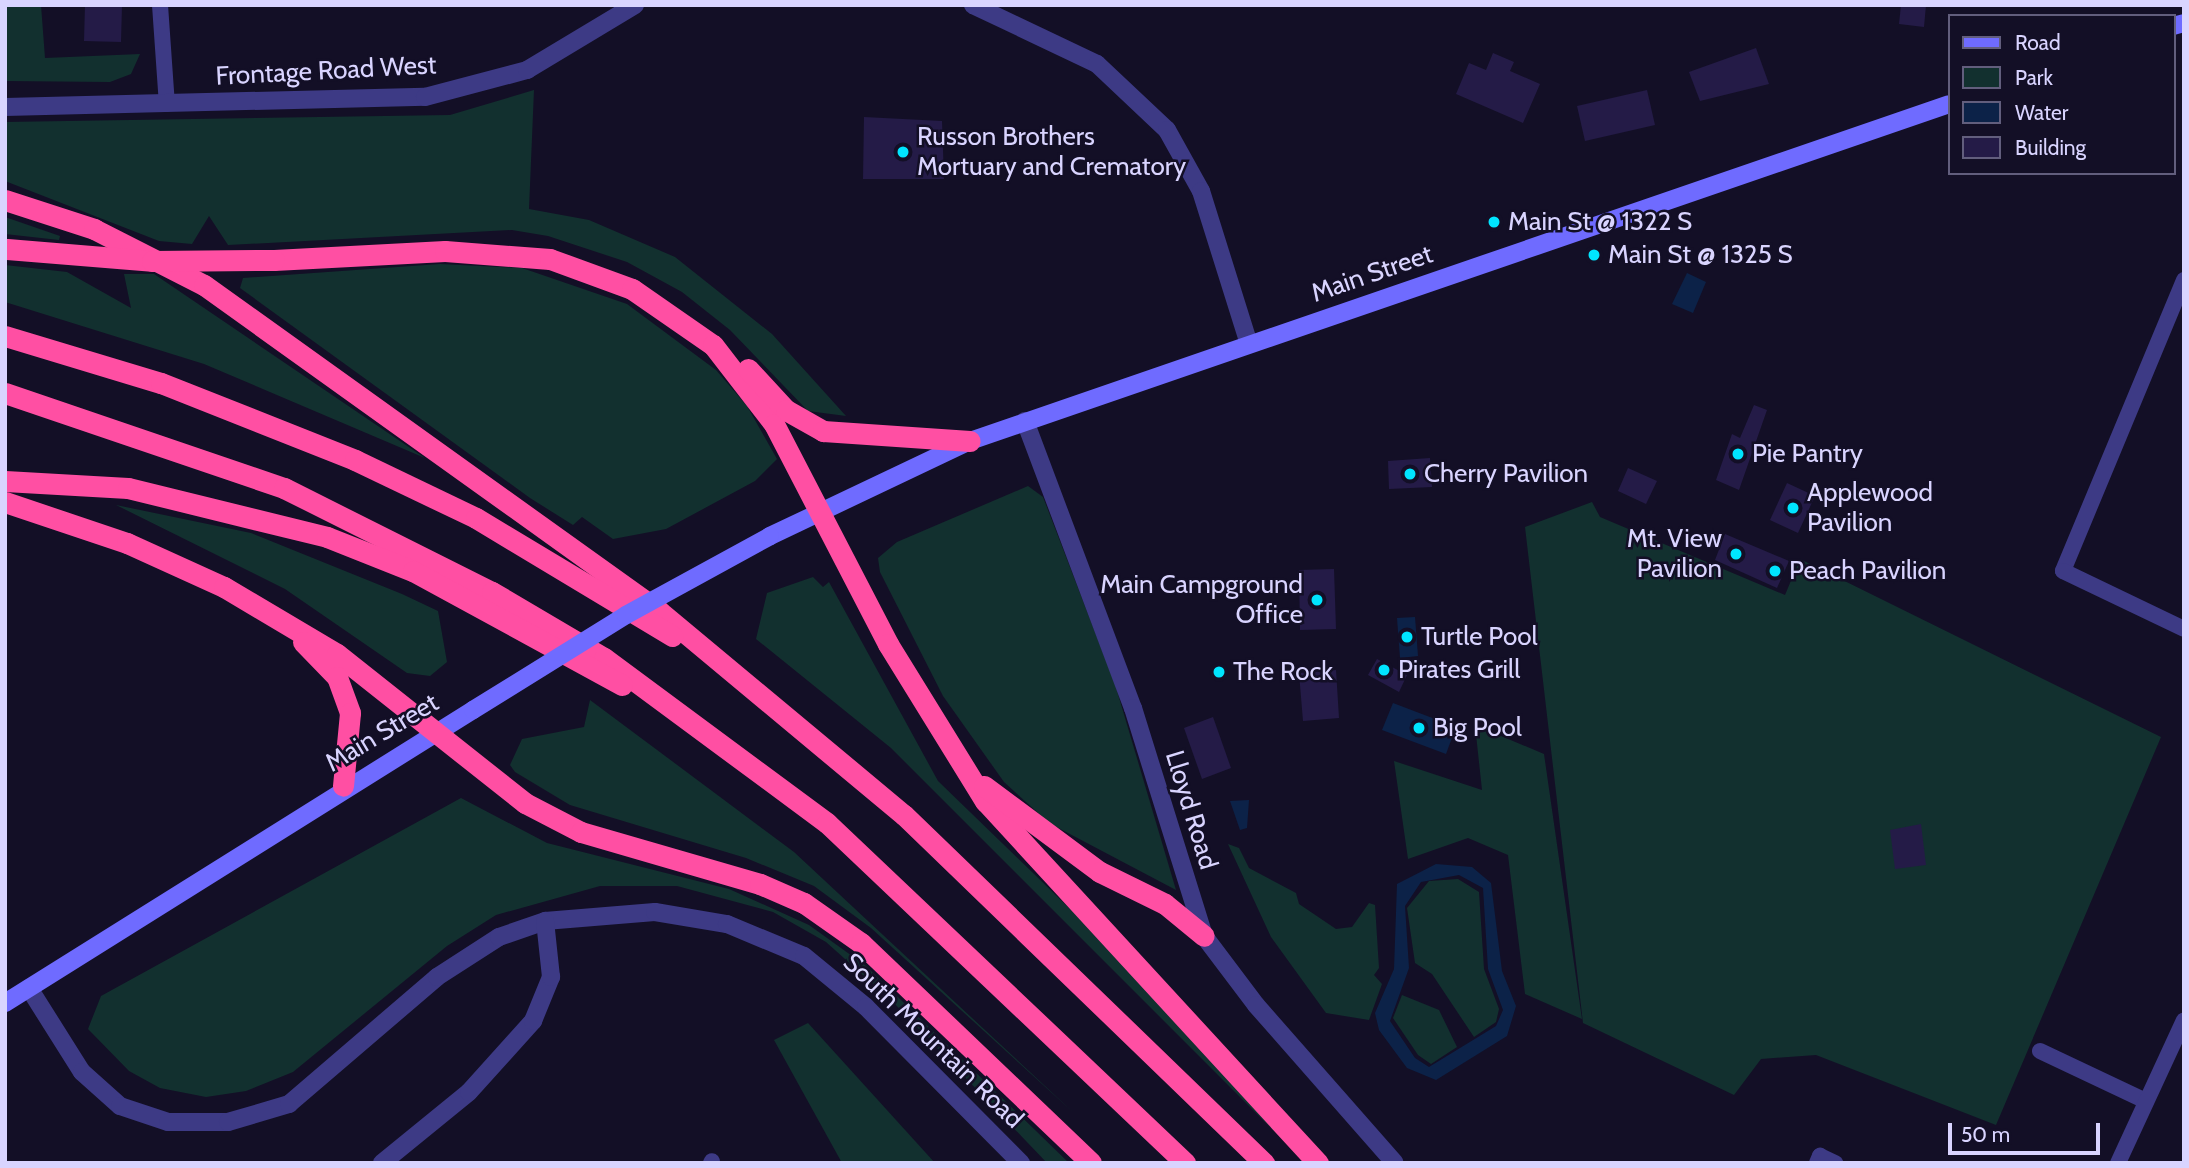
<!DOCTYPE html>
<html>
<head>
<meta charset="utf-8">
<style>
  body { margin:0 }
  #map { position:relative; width:2189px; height:1168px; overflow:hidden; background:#130f26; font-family:Cabin,sans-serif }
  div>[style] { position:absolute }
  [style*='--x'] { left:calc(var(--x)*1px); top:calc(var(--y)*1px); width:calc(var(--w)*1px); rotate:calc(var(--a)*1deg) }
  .green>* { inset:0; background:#12302f }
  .water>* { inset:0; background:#0c2248 }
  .building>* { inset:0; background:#241b47 }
  .minor>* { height:16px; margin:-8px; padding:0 8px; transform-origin:8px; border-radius:8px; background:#3d3a85 }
  .tertiary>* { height:18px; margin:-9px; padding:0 9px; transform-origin:9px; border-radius:9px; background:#3d3a85 }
  .secondary>* { height:18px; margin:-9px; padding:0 9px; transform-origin:9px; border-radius:9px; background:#6f6bff }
  .motorway>* { height:21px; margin:-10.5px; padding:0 10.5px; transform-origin:10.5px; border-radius:10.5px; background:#ff4fa3 }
  .secondary-bridge>* { height:18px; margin:-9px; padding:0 9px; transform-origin:9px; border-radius:9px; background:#6f6bff }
  .motorway-bridge>* { height:21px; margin:-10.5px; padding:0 10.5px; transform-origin:10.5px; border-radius:10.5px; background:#ff4fa3 }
  .dots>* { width:19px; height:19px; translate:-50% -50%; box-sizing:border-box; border:4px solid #130f26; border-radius:50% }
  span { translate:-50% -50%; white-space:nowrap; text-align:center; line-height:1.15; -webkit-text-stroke:5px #130f26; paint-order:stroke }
  .street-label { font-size:26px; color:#d9d4ff }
  .poi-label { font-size:26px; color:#d9d4ff }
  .left { translate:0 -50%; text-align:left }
  .right { translate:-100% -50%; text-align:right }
  .frame { position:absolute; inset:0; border:7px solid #d9d4ff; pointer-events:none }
  .legend { position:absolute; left:1948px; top:14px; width:228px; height:161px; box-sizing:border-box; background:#130f26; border:2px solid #625e7d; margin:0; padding:9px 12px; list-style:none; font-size:21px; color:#d9d4ff }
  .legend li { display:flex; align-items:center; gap:14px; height:35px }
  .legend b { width:35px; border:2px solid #625e7d }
  .scale { position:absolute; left:1948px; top:1123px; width:152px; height:32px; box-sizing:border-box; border:4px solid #d9d4ff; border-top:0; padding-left:9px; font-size:21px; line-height:24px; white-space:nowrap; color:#d9d4ff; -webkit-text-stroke:5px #130f26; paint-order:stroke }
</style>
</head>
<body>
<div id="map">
  <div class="green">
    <i style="clip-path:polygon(5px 5px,41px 5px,45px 58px,140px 54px,131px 74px,110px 82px,5px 81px)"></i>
    <i style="clip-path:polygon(534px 90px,529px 209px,589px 220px,675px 257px,772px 334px,846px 416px,808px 411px,730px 330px,682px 292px,627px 262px,548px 236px,512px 230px,228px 245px,209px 216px,192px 244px,159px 241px,5px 181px,5px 122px,450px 115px)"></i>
    <i style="clip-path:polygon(5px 217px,60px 236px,59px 240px,5px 234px)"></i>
    <i style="clip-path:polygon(440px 264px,522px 268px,627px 304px,716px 370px,747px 406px,777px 459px,755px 481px,666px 529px,613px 539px,582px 517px,573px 525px,530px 498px,240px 288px,243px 278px)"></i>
    <i style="clip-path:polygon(5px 265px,67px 272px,131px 308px,124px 274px,154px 274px,425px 458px,204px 364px,5px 302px)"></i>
    <i style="clip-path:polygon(1028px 486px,1043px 497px,1115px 684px,1176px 890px,1049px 823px,1004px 782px,943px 696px,880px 572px,878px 558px,897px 542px)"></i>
    <i style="clip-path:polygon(1592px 502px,1600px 517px,1785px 595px,1800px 559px,2161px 737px,1996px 1125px,1816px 1055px,1761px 1059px,1734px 1095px,1583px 1023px,1525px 527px)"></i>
    <i style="clip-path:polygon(116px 505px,251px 533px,402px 594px,438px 611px,447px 662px,430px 676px,407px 673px,285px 589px)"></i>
    <i style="clip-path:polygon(813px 577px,823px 587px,829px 582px,938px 781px,1099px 937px,1295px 1152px,891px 748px,756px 639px,767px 593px)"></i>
    <i style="clip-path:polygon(590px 700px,794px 852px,1075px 1114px,871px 928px,814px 886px,746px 858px,570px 805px,515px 772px,510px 765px,522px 739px,584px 727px)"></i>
    <i style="clip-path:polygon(1475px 725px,1544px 754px,1582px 1019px,1525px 994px,1508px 855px,1468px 838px,1408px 859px,1394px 761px,1482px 790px)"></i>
    <i style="clip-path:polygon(461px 798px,547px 843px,729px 889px,809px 925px,866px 966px,1069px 1163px,1047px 1163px,893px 1002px,826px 942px,773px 912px,677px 886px,600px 886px,496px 915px,447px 946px,293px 1072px,246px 1091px,206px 1097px,160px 1088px,129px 1071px,88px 1029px,101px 996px)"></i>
    <i style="clip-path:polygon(1228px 844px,1239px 848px,1249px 868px,1296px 893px,1299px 904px,1336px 929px,1352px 927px,1369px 903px,1375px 905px,1379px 968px,1374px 975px,1382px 984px,1369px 1020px,1326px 1013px,1271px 937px)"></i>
    <i style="clip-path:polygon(1458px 879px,1479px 892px,1484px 969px,1499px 1009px,1496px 1022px,1474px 1037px,1432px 974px,1415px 963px,1407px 908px,1429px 881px)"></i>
    <i style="clip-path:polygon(1402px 995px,1439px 1010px,1457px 1047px,1431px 1064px,1418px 1055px,1393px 1018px)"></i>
    <i style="clip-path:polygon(808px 1023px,935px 1163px,842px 1163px,774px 1040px)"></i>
  </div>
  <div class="water">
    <i style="clip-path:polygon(1687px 273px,1706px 282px,1693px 313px,1672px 304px)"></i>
    <i style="clip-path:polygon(1415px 617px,1418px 656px,1400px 658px,1397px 618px)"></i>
    <i style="clip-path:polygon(1393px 703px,1456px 727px,1446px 754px,1382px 730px)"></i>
    <i style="clip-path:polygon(1249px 800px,1247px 828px,1240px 830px,1230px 801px)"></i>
    <i style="clip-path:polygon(evenodd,1436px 864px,1472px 867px,1491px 883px,1502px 971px,1516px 1006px,1507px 1036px,1436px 1080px,1407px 1068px,1379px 1030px,1375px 1013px,1394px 969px,1397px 884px,1436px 864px,1459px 875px,1483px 888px,1488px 969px,1503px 1010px,1496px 1026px,1429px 1067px,1415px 1058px,1390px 1021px,1409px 968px,1405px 906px,1421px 882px,1459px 875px)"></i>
  </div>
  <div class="building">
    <i style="clip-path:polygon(85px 5px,122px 5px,121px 42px,84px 41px)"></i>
    <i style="clip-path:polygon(1901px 5px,1926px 5px,1924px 27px,1899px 24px)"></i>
    <i style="clip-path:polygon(1756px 48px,1769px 84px,1700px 101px,1689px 72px)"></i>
    <i style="clip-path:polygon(1493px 53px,1514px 62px,1510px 71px,1540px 84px,1523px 123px,1456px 94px,1469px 63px,1486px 70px)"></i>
    <i style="clip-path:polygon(1647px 90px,1655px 125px,1585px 141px,1577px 106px)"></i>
    <i style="clip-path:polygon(864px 117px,942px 121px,944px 179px,863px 179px)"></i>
    <i style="clip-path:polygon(1754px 405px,1767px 410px,1739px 490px,1716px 480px,1732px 434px,1740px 438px)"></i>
    <i style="clip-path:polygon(1430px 458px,1432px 487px,1389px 489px,1388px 461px)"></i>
    <i style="clip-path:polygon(1628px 468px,1657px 481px,1646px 504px,1618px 491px)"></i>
    <i style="clip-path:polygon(1787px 483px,1815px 496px,1798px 533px,1770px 520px)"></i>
    <i style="clip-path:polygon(1725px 534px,1789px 561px,1777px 588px,1715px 560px)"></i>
    <i style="clip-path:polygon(1334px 569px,1336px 629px,1300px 630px,1299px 570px)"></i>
    <i style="clip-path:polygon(1377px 659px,1407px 675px,1399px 692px,1368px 675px)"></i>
    <i style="clip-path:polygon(1336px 670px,1339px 718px,1303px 721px,1299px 673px)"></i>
    <i style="clip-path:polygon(1213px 717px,1231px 768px,1202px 779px,1184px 728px)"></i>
    <i style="clip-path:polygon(1921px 824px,1926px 865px,1895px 869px,1890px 830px)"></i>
  </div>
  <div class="minor">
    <i style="--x:160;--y:5;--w:99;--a:86"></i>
    <i style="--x:2184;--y:280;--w:315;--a:112.6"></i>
    <i style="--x:2063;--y:571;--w:134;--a:25.6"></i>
    <i style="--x:2040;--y:1051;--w:117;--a:25.3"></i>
    <i style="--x:711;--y:1163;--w:2;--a:-63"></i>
    <i style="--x:1817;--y:1163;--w:8;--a:-67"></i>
    <i style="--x:1820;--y:1156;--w:17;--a:25"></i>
    <i style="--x:2118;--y:1163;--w:157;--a:-65.2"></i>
  </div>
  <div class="tertiary">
    <i style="--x:973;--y:5;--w:137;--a:25.4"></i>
    <i style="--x:1097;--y:64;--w:96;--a:43.3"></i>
    <i style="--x:1167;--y:130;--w:70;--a:60.9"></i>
    <i style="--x:1201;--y:191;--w:160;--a:72.6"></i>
    <i style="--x:5;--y:107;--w:420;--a:-1.4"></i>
    <i style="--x:425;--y:97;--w:106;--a:-14.8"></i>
    <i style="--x:527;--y:70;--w:126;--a:-31"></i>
    <i style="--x:1025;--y:421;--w:307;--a:69.4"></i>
    <i style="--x:1133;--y:708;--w:239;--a:72.7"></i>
    <i style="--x:1204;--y:936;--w:86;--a:53"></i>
    <i style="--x:1256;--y:1005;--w:210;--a:48.7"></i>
    <i style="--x:29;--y:988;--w:99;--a:57.8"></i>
    <i style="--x:82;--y:1072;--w:51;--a:41.8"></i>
    <i style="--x:120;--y:1106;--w:51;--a:18.4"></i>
    <i style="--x:168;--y:1122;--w:60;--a:0"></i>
    <i style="--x:228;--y:1122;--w:64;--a:-16.4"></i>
    <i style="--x:289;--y:1104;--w:195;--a:-40.6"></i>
    <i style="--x:437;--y:977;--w:74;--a:-32.8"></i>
    <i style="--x:499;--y:937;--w:49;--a:-19.2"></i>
    <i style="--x:545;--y:921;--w:110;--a:-4.7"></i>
    <i style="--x:655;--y:912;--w:73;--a:9.5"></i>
    <i style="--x:727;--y:924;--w:83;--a:22.6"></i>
    <i style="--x:804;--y:956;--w:80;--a:39.4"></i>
    <i style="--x:866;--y:1007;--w:220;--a:45.2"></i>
    <i style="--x:382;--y:1163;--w:112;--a:-39.2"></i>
    <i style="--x:469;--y:1092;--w:96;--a:-48"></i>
    <i style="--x:533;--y:1021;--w:48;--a:-67.8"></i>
    <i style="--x:551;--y:977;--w:56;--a:-96.1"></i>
  </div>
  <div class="secondary">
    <i style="--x:2173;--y:26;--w:11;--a:-15"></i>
    <i style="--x:770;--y:536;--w:221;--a:-25.4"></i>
    <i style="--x:970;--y:441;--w:1035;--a:-18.99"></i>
    <i style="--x:5;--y:1003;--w:552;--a:-32.05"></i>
  </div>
  <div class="motorway">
    <i style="--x:5;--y:200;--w:94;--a:18"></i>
    <i style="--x:94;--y:229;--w:123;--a:27"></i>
    <i style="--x:204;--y:285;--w:560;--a:35.62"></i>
    <i style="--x:659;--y:611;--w:319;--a:39.8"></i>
    <i style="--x:904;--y:815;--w:501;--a:44.03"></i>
    <i style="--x:274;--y:260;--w:171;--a:-3"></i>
    <i style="--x:445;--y:251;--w:105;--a:4.4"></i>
    <i style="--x:550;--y:259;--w:87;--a:20.1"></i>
    <i style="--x:632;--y:289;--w:98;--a:34.7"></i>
    <i style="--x:713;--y:345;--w:100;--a:52.3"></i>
    <i style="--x:774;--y:424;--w:248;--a:62.6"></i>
    <i style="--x:888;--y:644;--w:185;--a:58.3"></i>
    <i style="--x:985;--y:801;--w:492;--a:47.4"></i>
    <i style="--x:5;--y:336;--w:163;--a:16.8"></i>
    <i style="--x:161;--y:383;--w:209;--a:21.6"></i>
    <i style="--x:355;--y:460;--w:134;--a:25.6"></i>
    <i style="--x:476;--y:518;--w:229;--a:31"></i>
    <i style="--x:748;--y:369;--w:56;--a:47.2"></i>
    <i style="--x:786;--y:410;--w:43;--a:29.6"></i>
    <i style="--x:823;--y:431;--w:147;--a:3.9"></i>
    <i style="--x:5;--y:393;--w:295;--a:18.8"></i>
    <i style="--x:284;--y:488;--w:233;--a:26.6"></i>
    <i style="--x:492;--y:592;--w:130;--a:30.5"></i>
    <i style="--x:604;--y:658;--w:277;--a:36.5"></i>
    <i style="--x:827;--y:823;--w:494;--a:43.5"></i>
    <i style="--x:5;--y:481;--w:123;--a:3.3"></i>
    <i style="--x:128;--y:488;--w:205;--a:13.8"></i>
    <i style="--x:327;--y:537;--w:92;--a:21.6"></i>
    <i style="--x:413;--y:571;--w:238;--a:28.6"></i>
    <i style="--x:5;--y:502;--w:129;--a:18.6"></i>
    <i style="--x:127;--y:543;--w:107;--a:24.4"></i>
    <i style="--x:224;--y:587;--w:131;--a:30.7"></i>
    <i style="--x:337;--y:654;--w:240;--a:38.4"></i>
    <i style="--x:525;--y:803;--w:63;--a:27.4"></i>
    <i style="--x:581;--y:832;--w:186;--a:16.2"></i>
    <i style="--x:760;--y:884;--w:48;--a:23.4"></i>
    <i style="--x:804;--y:903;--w:70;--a:35.1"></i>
    <i style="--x:861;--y:943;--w:318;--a:43.7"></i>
    <i style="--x:303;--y:642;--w:49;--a:45.8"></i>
    <i style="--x:337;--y:677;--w:38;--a:70"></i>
    <i style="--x:350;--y:713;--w:73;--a:95.5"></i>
    <i style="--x:984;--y:786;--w:144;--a:36.6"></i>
    <i style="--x:1100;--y:872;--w:72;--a:26.2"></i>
    <i style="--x:1165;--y:904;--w:50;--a:39.4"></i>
  </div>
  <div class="secondary-bridge">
    <i style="--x:473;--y:710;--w:180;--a:-31.8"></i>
    <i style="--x:626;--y:615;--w:164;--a:-28.7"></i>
  </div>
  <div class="motorway-bridge">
    <i style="--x:7;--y:249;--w:145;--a:4.7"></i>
    <i style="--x:152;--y:261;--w:122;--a:-0.5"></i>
  </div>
  <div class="dots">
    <i style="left:903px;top:152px;background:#00e5ff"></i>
    <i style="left:1494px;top:222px;background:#00e5ff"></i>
    <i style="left:1594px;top:255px;background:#00e5ff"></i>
    <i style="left:1738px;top:454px;background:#00e5ff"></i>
    <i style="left:1410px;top:474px;background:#00e5ff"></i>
    <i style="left:1793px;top:508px;background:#00e5ff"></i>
    <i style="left:1736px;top:554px;background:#00e5ff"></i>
    <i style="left:1775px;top:571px;background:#00e5ff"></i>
    <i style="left:1317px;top:600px;background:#00e5ff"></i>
    <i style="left:1407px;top:637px;background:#00e5ff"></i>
    <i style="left:1384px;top:670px;background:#00e5ff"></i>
    <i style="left:1219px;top:672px;background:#00e5ff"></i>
    <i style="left:1419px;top:728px;background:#00e5ff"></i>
  </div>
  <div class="street-label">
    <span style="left:326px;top:71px;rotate:-3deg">Frontage Road West</span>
    <span style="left:1372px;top:274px;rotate:-19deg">Main Street</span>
    <span style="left:382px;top:733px;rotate:-31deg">Main Street</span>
    <span style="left:1191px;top:810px;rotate:73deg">Lloyd Road</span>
    <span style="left:933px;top:1041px;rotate:44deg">South Mountain Road</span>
  </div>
  <div class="poi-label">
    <span class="left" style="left:917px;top:152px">Russon Brothers<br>Mortuary and Crematory</span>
    <span class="left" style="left:1508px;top:222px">Main St @ 1322 S</span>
    <span class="left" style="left:1608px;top:255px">Main St @ 1325 S</span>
    <span class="left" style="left:1752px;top:454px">Pie Pantry</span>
    <span class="left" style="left:1424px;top:474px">Cherry Pavilion</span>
    <span class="left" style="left:1807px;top:508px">Applewood<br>Pavilion</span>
    <span class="right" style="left:1722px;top:554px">Mt. View<br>Pavilion</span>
    <span class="left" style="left:1789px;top:571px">Peach Pavilion</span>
    <span class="right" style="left:1303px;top:600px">Main Campground<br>Office</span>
    <span class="left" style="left:1421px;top:637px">Turtle Pool</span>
    <span class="left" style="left:1398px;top:670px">Pirates Grill</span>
    <span class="left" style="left:1233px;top:672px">The Rock</span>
    <span class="left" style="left:1433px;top:728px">Big Pool</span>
  </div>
  <div class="frame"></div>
  <ul class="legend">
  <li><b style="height:9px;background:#6f6bff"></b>Road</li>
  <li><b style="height:19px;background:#12302f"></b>Park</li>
  <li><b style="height:19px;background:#0c2248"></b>Water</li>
  <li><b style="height:19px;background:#241b47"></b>Building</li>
  </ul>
  <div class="scale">50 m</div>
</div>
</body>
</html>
